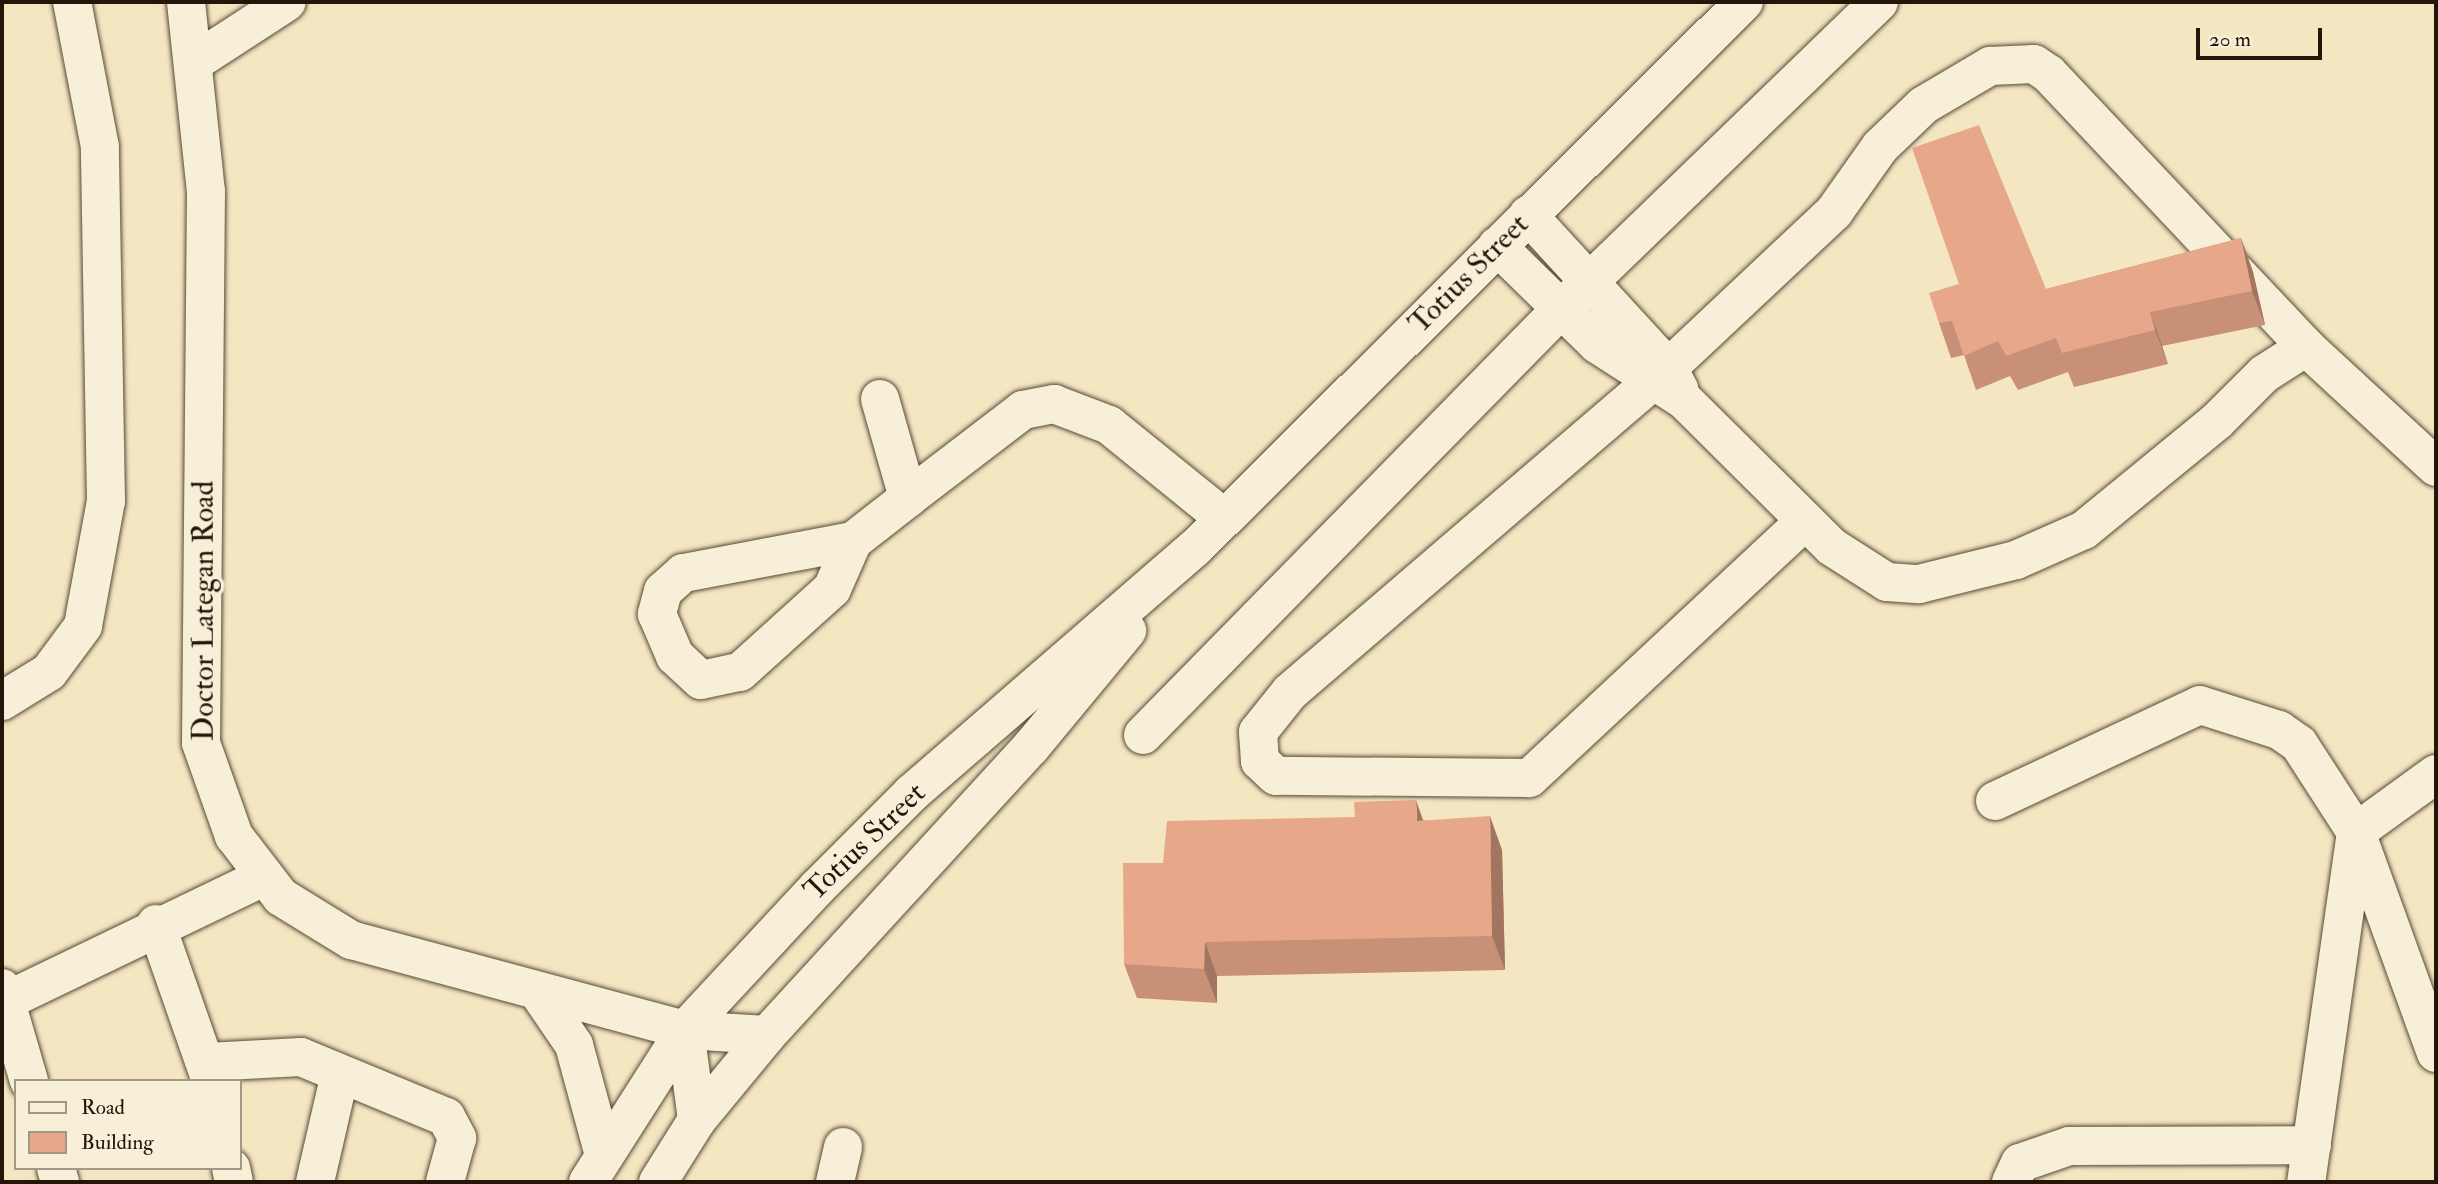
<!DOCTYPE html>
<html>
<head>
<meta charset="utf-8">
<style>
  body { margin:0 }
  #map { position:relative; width:2438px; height:1184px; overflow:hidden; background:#f3e6c1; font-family:"IM FELL Double Pica",serif }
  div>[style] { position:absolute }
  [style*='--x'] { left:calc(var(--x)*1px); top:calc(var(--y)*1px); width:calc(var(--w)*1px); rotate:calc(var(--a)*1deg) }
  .roads { filter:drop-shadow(0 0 2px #584937) drop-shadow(0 0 2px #584937) }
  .minor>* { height:38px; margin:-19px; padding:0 19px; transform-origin:19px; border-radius:19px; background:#f7efd7 }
  .wall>* { inset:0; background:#c79077 }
  .shaded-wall>* { inset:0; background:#a27561 }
  .building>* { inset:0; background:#e7a78a }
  span { translate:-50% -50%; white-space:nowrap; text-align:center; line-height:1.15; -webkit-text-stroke:7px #f7efd7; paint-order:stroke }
  .street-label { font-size:30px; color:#251509 }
  .frame { position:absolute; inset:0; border:4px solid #251509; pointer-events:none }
  .legend { position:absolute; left:14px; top:1079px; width:228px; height:91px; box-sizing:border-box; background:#f7efd7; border:2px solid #a39885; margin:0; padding:9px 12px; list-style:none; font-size:21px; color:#251509 }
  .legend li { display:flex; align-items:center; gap:14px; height:35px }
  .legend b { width:35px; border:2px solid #a39885 }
  .scale { position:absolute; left:2196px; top:28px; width:126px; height:32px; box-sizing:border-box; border:4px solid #251509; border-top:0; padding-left:9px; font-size:21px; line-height:24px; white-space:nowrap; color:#251509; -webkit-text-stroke:5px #f7efd7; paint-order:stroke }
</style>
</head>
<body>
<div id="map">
  <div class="roads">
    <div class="minor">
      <i style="--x:186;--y:2;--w:190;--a:84"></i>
      <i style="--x:206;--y:191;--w:552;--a:90.52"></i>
      <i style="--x:201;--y:743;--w:99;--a:70.5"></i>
      <i style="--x:234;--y:836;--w:77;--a:52.4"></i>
      <i style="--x:281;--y:897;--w:82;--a:31.6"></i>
      <i style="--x:351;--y:940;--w:346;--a:15.1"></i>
      <i style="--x:685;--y:1030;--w:82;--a:3.5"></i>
      <i style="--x:196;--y:61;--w:108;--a:-33"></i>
      <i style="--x:1528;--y:215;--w:207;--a:47.5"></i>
      <i style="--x:1668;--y:368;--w:24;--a:62"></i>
      <i style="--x:1497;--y:246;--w:140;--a:44.4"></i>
      <i style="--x:1597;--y:344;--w:103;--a:32.8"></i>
      <i style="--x:1684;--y:400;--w:209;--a:44.8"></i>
      <i style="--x:1832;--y:547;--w:65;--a:32.5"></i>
      <i style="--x:1887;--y:582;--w:32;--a:4"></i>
      <i style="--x:1919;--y:584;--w:100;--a:-13.9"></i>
      <i style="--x:2016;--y:560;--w:74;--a:-23.8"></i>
      <i style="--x:2084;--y:530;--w:172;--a:-39.3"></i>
      <i style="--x:2217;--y:421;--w:66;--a:-45"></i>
      <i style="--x:2264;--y:374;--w:50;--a:-32.7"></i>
      <i style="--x:2306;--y:347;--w:177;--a:42.7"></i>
      <i style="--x:880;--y:399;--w:103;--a:74.2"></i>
      <i style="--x:908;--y:498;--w:145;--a:-37.4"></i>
      <i style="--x:1023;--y:410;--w:32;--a:-11"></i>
      <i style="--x:1054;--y:404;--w:59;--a:20.9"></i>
      <i style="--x:1109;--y:425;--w:148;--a:39"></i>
      <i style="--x:1805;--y:521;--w:377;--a:137"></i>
      <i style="--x:1529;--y:778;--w:253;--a:-179.5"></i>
      <i style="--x:1276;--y:776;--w:22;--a:-137"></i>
      <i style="--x:1260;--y:761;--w:29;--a:-94"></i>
      <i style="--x:1258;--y:732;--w:51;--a:-51.3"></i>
      <i style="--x:1290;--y:692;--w:498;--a:-40.6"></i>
      <i style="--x:1668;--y:368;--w:228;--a:-43.2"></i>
      <i style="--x:1834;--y:212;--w:80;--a:-54.7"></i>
      <i style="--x:1880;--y:147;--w:61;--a:-43.7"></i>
      <i style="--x:1924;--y:105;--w:77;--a:-30.6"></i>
      <i style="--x:1990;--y:66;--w:44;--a:-2.6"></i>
      <i style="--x:2034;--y:64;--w:18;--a:34"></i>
      <i style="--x:2049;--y:74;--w:375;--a:46.7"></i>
      <i style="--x:853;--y:541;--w:173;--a:169.3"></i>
      <i style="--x:683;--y:573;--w:27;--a:138"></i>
      <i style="--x:663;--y:591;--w:24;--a:105"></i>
      <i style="--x:657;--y:614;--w:46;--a:66.8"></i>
      <i style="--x:675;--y:656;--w:35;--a:43"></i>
      <i style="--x:701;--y:680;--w:40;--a:-12"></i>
      <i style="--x:740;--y:672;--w:124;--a:-42.1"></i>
      <i style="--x:832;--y:589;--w:52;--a:-66.4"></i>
      <i style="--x:853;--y:541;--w:70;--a:-38"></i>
      <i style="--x:2;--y:701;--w:55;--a:-31.7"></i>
      <i style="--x:49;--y:672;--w:57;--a:-53.5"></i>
      <i style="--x:83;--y:626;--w:127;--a:-79.6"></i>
      <i style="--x:106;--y:501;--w:354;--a:-91"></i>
      <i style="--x:100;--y:147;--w:148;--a:-100.9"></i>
      <i style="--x:1143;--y:735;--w:597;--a:-45.54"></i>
      <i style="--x:1561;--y:309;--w:442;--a:-44"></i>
      <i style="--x:2436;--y:774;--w:99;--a:144.1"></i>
      <i style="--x:2356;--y:832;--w:235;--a:70.1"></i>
      <i style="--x:1995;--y:801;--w:226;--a:-25.1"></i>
      <i style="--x:2200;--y:705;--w:83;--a:17.6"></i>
      <i style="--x:2279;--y:730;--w:24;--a:35"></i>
      <i style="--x:2299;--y:744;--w:105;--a:57.1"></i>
      <i style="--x:2356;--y:832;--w:354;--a:98.1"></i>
      <i style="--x:156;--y:924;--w:166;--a:70.7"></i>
      <i style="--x:2;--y:988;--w:97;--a:73.8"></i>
      <i style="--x:538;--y:992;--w:64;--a:55.8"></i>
      <i style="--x:574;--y:1045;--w:111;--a:74.8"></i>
      <i style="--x:6;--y:1001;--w:286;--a:-25.7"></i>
      <i style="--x:685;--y:1030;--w:91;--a:82.4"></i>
      <i style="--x:207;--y:1062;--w:94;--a:-3"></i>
      <i style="--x:301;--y:1057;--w:157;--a:22.5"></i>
      <i style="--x:446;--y:1117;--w:24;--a:62"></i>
      <i style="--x:457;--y:1138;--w:46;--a:105.3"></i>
      <i style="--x:56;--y:1168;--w:15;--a:74"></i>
      <i style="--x:231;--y:1168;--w:14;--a:78"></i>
      <i style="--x:315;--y:1182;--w:111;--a:-77"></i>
      <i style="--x:588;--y:1182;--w:180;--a:-57.5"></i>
      <i style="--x:685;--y:1030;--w:195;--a:-47.1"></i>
      <i style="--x:818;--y:887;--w:133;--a:-45"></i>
      <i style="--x:912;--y:793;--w:374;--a:-40.9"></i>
      <i style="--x:1195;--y:548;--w:774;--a:-44.84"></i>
      <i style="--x:658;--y:1182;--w:73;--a:-57.8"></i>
      <i style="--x:697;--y:1120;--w:110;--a:-50.5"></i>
      <i style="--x:767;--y:1035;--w:391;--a:-47.5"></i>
      <i style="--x:1031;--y:747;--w:151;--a:-50.4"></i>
      <i style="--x:835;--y:1182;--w:36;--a:-77"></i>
      <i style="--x:2011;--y:1182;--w:21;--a:-65"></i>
      <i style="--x:2020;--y:1163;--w:52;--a:-19.1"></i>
      <i style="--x:2069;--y:1146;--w:243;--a:-0.2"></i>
    </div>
  </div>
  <div class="wall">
    <i style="clip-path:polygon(2241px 238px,2253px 272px,2265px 325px,2162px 346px,2168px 364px,2074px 387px,2068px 372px,2018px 390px,2010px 376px,1976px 390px,1964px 355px,1951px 358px,1939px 323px,2046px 289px)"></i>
    <i style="clip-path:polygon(1423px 820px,1502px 850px,1505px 970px,1217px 976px,1217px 1003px,1137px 998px,1124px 964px,1163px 863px)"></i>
  </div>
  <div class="shaded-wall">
    <i style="clip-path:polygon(2241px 238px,2253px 272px,2265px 325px,2252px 291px)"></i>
    <i style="clip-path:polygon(2150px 312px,2162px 346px,2168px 364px,2155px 330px)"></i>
    <i style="clip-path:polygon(1416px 800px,1428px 834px,1417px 821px)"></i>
    <i style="clip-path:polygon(1490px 816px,1502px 850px,1505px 970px,1492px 936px)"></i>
    <i style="clip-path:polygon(1205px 942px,1217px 976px,1217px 1003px,1204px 969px)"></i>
  </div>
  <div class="building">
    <i style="clip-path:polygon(1979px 125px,2046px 289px,2241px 238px,2252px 291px,2150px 312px,2155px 330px,2062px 353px,2056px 338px,2006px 356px,1998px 341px,1964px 356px,1952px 321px,1939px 323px,1929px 293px,1959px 284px,1912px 148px)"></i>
    <i style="clip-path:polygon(1416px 800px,1417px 821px,1490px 816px,1492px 936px,1205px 942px,1204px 969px,1124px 964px,1123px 863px,1163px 863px,1167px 821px,1355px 817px,1354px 802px)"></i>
  </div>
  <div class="street-label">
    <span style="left:1469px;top:274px;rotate:-45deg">Totius Street</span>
    <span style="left:204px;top:611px;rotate:-90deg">Doctor Lategan Road</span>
    <span style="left:865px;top:842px;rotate:-44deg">Totius Street</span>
  </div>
  <div class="frame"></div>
  <ul class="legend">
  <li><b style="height:9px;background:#f7efd7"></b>Road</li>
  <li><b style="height:19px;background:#e7a78a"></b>Building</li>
  </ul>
  <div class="scale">20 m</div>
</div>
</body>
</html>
